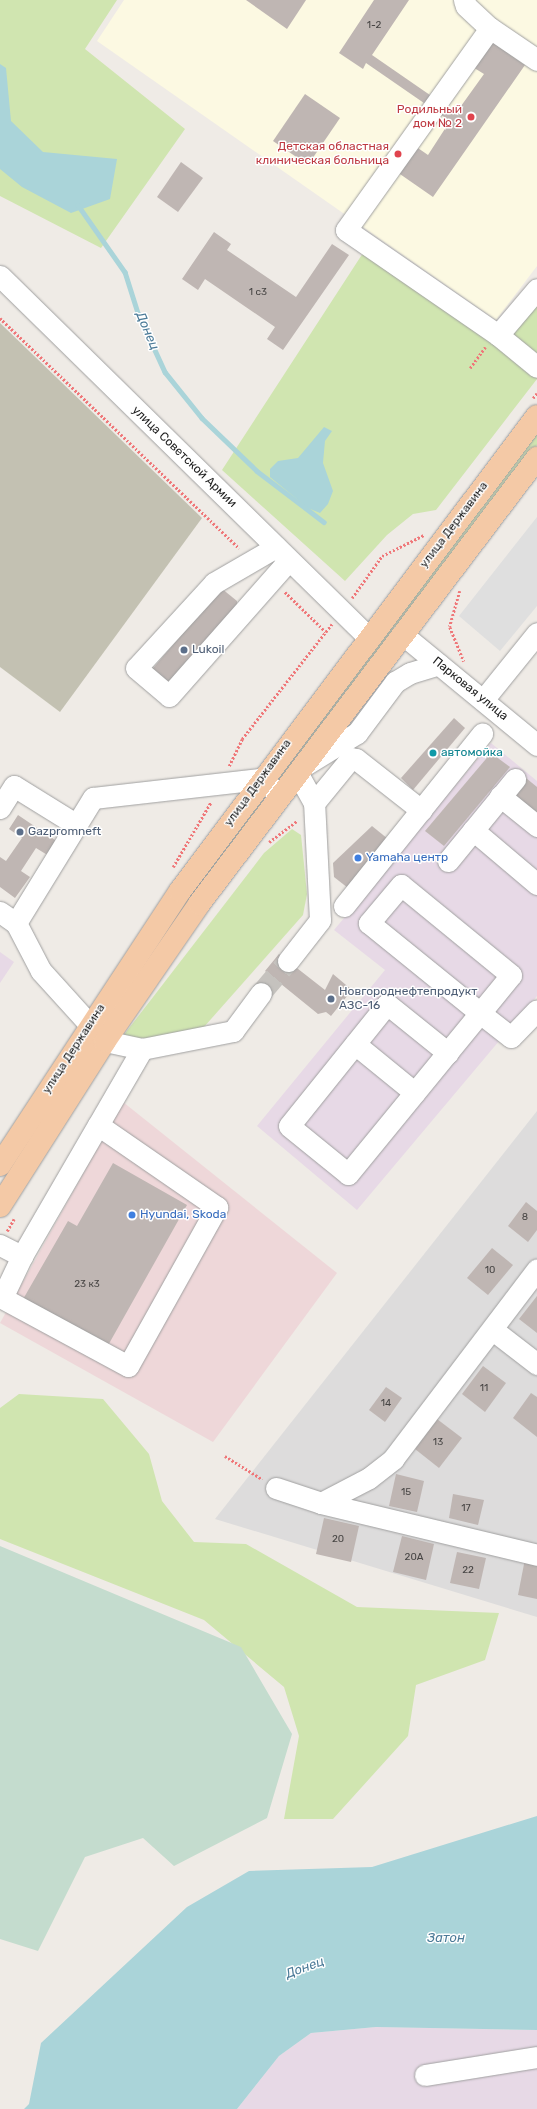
<!DOCTYPE html>
<html>
<head>
<meta charset="utf-8">
<style>
  body { margin:0 }
  #map { position:relative; width:537px; height:2109px; overflow:hidden; background:#efebe6; font-family:Rubik,sans-serif }
  div>[style] { position:absolute }
  [style*='--x'] { left:calc(var(--x)*1px); top:calc(var(--y)*1px); width:calc(var(--w)*1px); rotate:calc(var(--a)*1deg) }
  .residential>* { inset:0; background:#dddcdc }
  .commercial>* { inset:0; background:#eed7d9 }
  .industrial>* { inset:0; background:#e7d9e6 }
  .education>* { inset:0; background:#fcf9e2 }
  .construction>* { inset:0; background:#c3c1b2 }
  .grass>* { inset:0; background:#d0e5b0 }
  .wetland>* { inset:0; background:#c4dcce }
  .parking>* { inset:0; background:#dfdfdf }
  .water>* { inset:0; background:#aad4d9 }
  .stream>* { height:4.5px; margin:-2.25px; padding:0 2.25px; transform-origin:2.25px; border-radius:2.25px; background:#aad4d9 }
  .building>* { inset:0; background:#bfb6b3 }
  .minor-tunnel>* { height:21px; margin-top:-10.5px; transform-origin:0; background:repeating-linear-gradient(90deg,#c5c2be 0 21px,transparent 0 31px) }
  .path>* { height:2.5px; margin-top:-1.25px; transform-origin:0; background:repeating-linear-gradient(90deg,#ef7779 0 2px,transparent 0 4px) }
  .roads { filter:drop-shadow(0 0 1px #a0a0a0) drop-shadow(0 0 1px #a0a0a0) }
  .minor>* { height:21px; margin:-10.5px; padding:0 10.5px; transform-origin:10.5px; border-radius:10.5px; background:#fff }
  .major>* { height:22px; margin:-11px; padding:0 11px; transform-origin:11px; border-radius:11px; background:#f4c9a6 }
  .dots>* { width:11px; height:11px; translate:-50% -50%; box-sizing:border-box; border:2px solid #fff; border-radius:50% }
  span { translate:-50% -50%; white-space:nowrap; text-align:center; line-height:1.15; -webkit-text-stroke:3px #fff; paint-order:stroke }
  .number-label { font-size:10px; color:#474544 }
  .number-label span { -webkit-text-stroke-width:0 }
  .health-label { font-size:12px; color:#be3a42 }
  .right { translate:-100% -50%; text-align:right }
  .street-label { font-size:12px; color:#1f1f1f }
  .service-label { font-size:12px; color:#4e5e75 }
  .left { translate:0 -50%; text-align:left }
  .culture-label { font-size:12px; color:#0d838f }
  .shop-label { font-size:12px; color:#366cbe }
  .water-label { font-size:13px; color:#4c7b98; font-style:italic }
</style>
</head>
<body>
<div id="map">
  <div class="residential">
    <i style="clip-path:polygon(537px 1111px,537px 1617px,215px 1519px)"></i>
  </div>
  <div class="commercial">
    <i style="clip-path:polygon(123px 1102px,337px 1273px,213px 1442px,0 1323px)"></i>
  </div>
  <div class="industrial">
    <i style="clip-path:polygon(491px 743px,537px 781px,537px 996px,357px 1210px,257px 1126px,385px 970px,334px 930px)"></i>
    <i style="clip-path:polygon(0 952px,14px 962px,0 983px)"></i>
    <i style="clip-path:polygon(376px 2027px,537px 2030px,537px 2109px,237px 2109px,279px 2056px,311px 2033px)"></i>
  </div>
  <div class="education">
    <i style="clip-path:polygon(124px 0,537px 0,537px 266px,496px 320px,97px 41px)"></i>
  </div>
  <div class="construction">
    <i style="clip-path:polygon(0 323px,202px 518px,60px 712px,0 667px)"></i>
  </div>
  <div class="grass">
    <i style="clip-path:polygon(0 0,117px 0,85px 49px,185px 129px,101px 248px,0 196px)"></i>
    <i style="clip-path:polygon(363px 253px,501px 348px,537px 302px,537px 379px,436px 510px,413px 514px,387px 535px,345px 581px,222px 470px)"></i>
    <i style="clip-path:polygon(537px 429px,537px 445px,279px 783px,271px 777px)"></i>
    <i style="clip-path:polygon(259px 798px,265px 802px,176px 925px,170px 921px)"></i>
    <i style="clip-path:polygon(292px 829px,301px 835px,307px 894px,303px 915px,204px 1027px,195px 1032px,130px 1040px,123px 1036px,264px 853px)"></i>
    <i style="clip-path:polygon(19px 1394px,103px 1399px,149px 1454px,162px 1501px,194px 1542px,246px 1544px,357px 1607px,499px 1613px,485px 1660px,416px 1685px,408px 1736px,333px 1819px,284px 1819px,299px 1736px,284px 1687px,204px 1620px,0 1539px,0 1408px)"></i>
  </div>
  <div class="wetland">
    <i style="clip-path:polygon(0 1546px,241px 1647px,292px 1734px,267px 1818px,174px 1866px,143px 1838px,85px 1857px,38px 1951px,0 1939px)"></i>
  </div>
  <div class="parking">
    <i style="clip-path:polygon(537px 517px,537px 606px,500px 651px,459px 616px)"></i>
  </div>
  <div class="water">
    <i style="clip-path:polygon(0 64px,6px 68px,11px 121px,43px 152px,117px 159px,110px 199px,71px 213px,22px 187px,0 169px)"></i>
    <i style="clip-path:polygon(324px 427px,332px 431px,325px 441px,323px 463px,333px 491px,328px 504px,320px 513px,308px 508px,270px 477px,270px 469px,278px 461px,298px 458px)"></i>
    <i style="clip-path:polygon(537px 1816px,537px 2030px,376px 2027px,311px 2033px,279px 2056px,237px 2109px,24px 2109px,29px 2104px,41px 2043px,187px 1907px,249px 1871px,372px 1867px)"></i>
  </div>
  <div class="stream">
    <i style="--x:78;--y:205;--w:82;--a:55"></i>
    <i style="--x:125;--y:272;--w:43;--a:72.4"></i>
    <i style="--x:138;--y:313;--w:65;--a:65.4"></i>
    <i style="--x:165;--y:372;--w:59;--a:51.2"></i>
    <i style="--x:202;--y:418;--w:76;--a:43.9"></i>
    <i style="--x:257;--y:471;--w:84;--a:37.3"></i>
  </div>
  <div class="building">
    <i style="clip-path:polygon(246px 0,306px 0,287px 29px)"></i>
    <i style="clip-path:polygon(374px 0,409px 0,372px 55px,456px 113px,484px 74px,471px 66px,489px 40px,525px 65px,433px 197px,397px 172px,415px 146px,428px 155px,450px 121px,366px 63px,363px 69px,339px 53px)"></i>
    <i style="clip-path:polygon(305px 94px,340px 118px,308px 165px,273px 141px)"></i>
    <i style="clip-path:polygon(181px 162px,203px 178px,178px 212px,157px 197px)"></i>
    <i style="clip-path:polygon(214px 232px,231px 244px,227px 250px,296px 297px,332px 244px,349px 255px,283px 350px,267px 339px,275px 327px,205px 279px,198px 290px,182px 279px)"></i>
    <i style="clip-path:polygon(221px 588px,237px 601px,237px 607px,166px 687px,149px 673px)"></i>
    <i style="clip-path:polygon(454px 718px,465px 728px,413px 790px,401px 778px)"></i>
    <i style="clip-path:polygon(491px 753px,510px 767px,444px 846px,425px 831px)"></i>
    <i style="clip-path:polygon(526px 778px,537px 787px,537px 816px,512px 795px)"></i>
    <i style="clip-path:polygon(18px 815px,58px 842px,49px 856px,36px 848px,21px 871px,30px 877px,15px 898px,0 887px,0 857px,6px 861px,22px 838px,9px 829px)"></i>
    <i style="clip-path:polygon(372px 826px,388px 839px,348px 888px,334px 877px,333px 863px)"></i>
    <i style="clip-path:polygon(279px 954px,325px 990px,333px 974px,352px 990px,331px 1016px,326px 1012px,318px 1014px,265px 971px)"></i>
    <i style="clip-path:polygon(113px 1163px,187px 1205px,106px 1349px,22px 1301px,68px 1221px,77px 1226px)"></i>
    <i style="clip-path:polygon(526px 1202px,537px 1211px,537px 1230px,528px 1242px,508px 1226px)"></i>
    <i style="clip-path:polygon(492px 1248px,513px 1265px,488px 1295px,467px 1278px)"></i>
    <i style="clip-path:polygon(537px 1296px,537px 1333px,519px 1319px)"></i>
    <i style="clip-path:polygon(483px 1366px,506px 1383px,485px 1412px,462px 1394px)"></i>
    <i style="clip-path:polygon(386px 1387px,402px 1398px,385px 1422px,369px 1410px)"></i>
    <i style="clip-path:polygon(531px 1393px,537px 1397px,537px 1437px,513px 1418px)"></i>
    <i style="clip-path:polygon(437px 1419px,462px 1438px,439px 1468px,415px 1449px)"></i>
    <i style="clip-path:polygon(396px 1474px,424px 1481px,417px 1512px,389px 1506px)"></i>
    <i style="clip-path:polygon(453px 1494px,484px 1500px,478px 1525px,449px 1518px)"></i>
    <i style="clip-path:polygon(324px 1518px,359px 1526px,351px 1562px,316px 1554px)"></i>
    <i style="clip-path:polygon(402px 1536px,434px 1544px,426px 1580px,393px 1572px)"></i>
    <i style="clip-path:polygon(457px 1552px,486px 1558px,479px 1589px,450px 1583px)"></i>
    <i style="clip-path:polygon(525px 1559px,537px 1562px,537px 1599px,518px 1595px)"></i>
  </div>
  <div class="minor-tunnel">
    <i style="--x:261;--y:993;--w:42;--a:-49.8"></i>
  </div>
  <div class="path">
    <i style="--x:0;--y:318;--w:332;--a:43.9"></i>
    <i style="--x:470;--y:368;--w:26;--a:-54"></i>
    <i style="--x:533;--y:398;--w:6;--a:-51"></i>
    <i style="--x:460;--y:591;--w:37;--a:106"></i>
    <i style="--x:450;--y:627;--w:37;--a:68"></i>
    <i style="--x:285;--y:592;--w:57;--a:44.3"></i>
    <i style="--x:352;--y:598;--w:52;--a:-54.5"></i>
    <i style="--x:382;--y:556;--w:47;--a:-26.6"></i>
    <i style="--x:229;--y:766;--w:30;--a:-64"></i>
    <i style="--x:242;--y:739;--w:146;--a:-52"></i>
    <i style="--x:269;--y:842;--w:35;--a:-37"></i>
    <i style="--x:173;--y:867;--w:75;--a:-59.7"></i>
    <i style="--x:7;--y:1231;--w:14;--a:-60"></i>
    <i style="--x:225;--y:1456;--w:44;--a:31.9"></i>
  </div>
  <div class="roads">
    <div class="minor">
      <i style="--x:464;--y:0;--w:6;--a:72"></i>
      <i style="--x:466;--y:6;--w:33;--a:43"></i>
      <i style="--x:490;--y:28;--w:57;--a:34.2"></i>
      <i style="--x:490;--y:28;--w:248;--a:125.5"></i>
      <i style="--x:346;--y:230;--w:185;--a:34.6"></i>
      <i style="--x:498;--y:335;--w:50;--a:39.4"></i>
      <i style="--x:0;--y:276;--w:516;--a:44.45"></i>
      <i style="--x:498;--y:335;--w:60;--a:-49.7"></i>
      <i style="--x:276;--y:547;--w:72;--a:149.9"></i>
      <i style="--x:214;--y:583;--w:115;--a:132.5"></i>
      <i style="--x:136;--y:668;--w:43;--a:40.3"></i>
      <i style="--x:169;--y:696;--w:181;--a:-48.6"></i>
      <i style="--x:402;--y:634;--w:175;--a:39.4"></i>
      <i style="--x:483;--y:700;--w:86;--a:-51.1"></i>
      <i style="--x:305;--y:765;--w:61;--a:-31.6"></i>
      <i style="--x:357;--y:733;--w:64;--a:-53.3"></i>
      <i style="--x:395;--y:682;--w:17;--a:-31"></i>
      <i style="--x:410;--y:673;--w:30;--a:-17"></i>
      <i style="--x:500;--y:796;--w:48;--a:39"></i>
      <i style="--x:314;--y:803;--w:58;--a:-50.6"></i>
      <i style="--x:351;--y:758;--w:5;--a:11"></i>
      <i style="--x:356;--y:759;--w:83;--a:38.1"></i>
      <i style="--x:0;--y:808;--w:26;--a:-58"></i>
      <i style="--x:14;--y:786;--w:74;--a:31.8"></i>
      <i style="--x:473;--y:830;--w:84;--a:40.2"></i>
      <i style="--x:448;--y:861;--w:106;--a:-50.7"></i>
      <i style="--x:344;--y:906;--w:221;--a:-51.3"></i>
      <i style="--x:0;--y:912;--w:19;--a:35"></i>
      <i style="--x:288;--y:961;--w:52;--a:-52"></i>
      <i style="--x:320;--y:920;--w:117;--a:-92.9"></i>
      <i style="--x:314;--y:803;--w:33;--a:-119"></i>
      <i style="--x:90;--y:1025;--w:73;--a:-132.2"></i>
      <i style="--x:41;--y:971;--w:54;--a:-117.5"></i>
      <i style="--x:16;--y:923;--w:147;--a:-58.4"></i>
      <i style="--x:93;--y:798;--w:168;--a:-6.5"></i>
      <i style="--x:260;--y:779;--w:26;--a:37"></i>
      <i style="--x:105;--y:1041;--w:38;--a:12"></i>
      <i style="--x:142;--y:1049;--w:93;--a:-11.2"></i>
      <i style="--x:233;--y:1031;--w:47;--a:-53.6"></i>
      <i style="--x:355;--y:1044;--w:77;--a:39.2"></i>
      <i style="--x:448;--y:1053;--w:78;--a:-141.2"></i>
      <i style="--x:387;--y:1004;--w:156;--a:128.8"></i>
      <i style="--x:289;--y:1126;--w:76;--a:39.1"></i>
      <i style="--x:348;--y:1174;--w:208;--a:-50.7"></i>
      <i style="--x:480;--y:1013;--w:49;--a:-50.8"></i>
      <i style="--x:511;--y:975;--w:142;--a:-140.7"></i>
      <i style="--x:401;--y:885;--w:50;--a:130.1"></i>
      <i style="--x:369;--y:923;--w:143;--a:39"></i>
      <i style="--x:480;--y:1013;--w:39;--a:38"></i>
      <i style="--x:511;--y:1037;--w:37;--a:-46"></i>
      <i style="--x:98;--y:1125;--w:145;--a:34.6"></i>
      <i style="--x:217;--y:1207;--w:182;--a:119.2"></i>
      <i style="--x:128;--y:1366;--w:143;--a:-151.6"></i>
      <i style="--x:2;--y:1298;--w:47;--a:-64.5"></i>
      <i style="--x:22;--y:1256;--w:151;--a:-59.9"></i>
      <i style="--x:98;--y:1125;--w:88;--a:-59.9"></i>
      <i style="--x:0;--y:1245;--w:25;--a:27"></i>
      <i style="--x:493;--y:1330;--w:56;--a:37.7"></i>
      <i style="--x:276;--y:1488;--w:47;--a:18.4"></i>
      <i style="--x:321;--y:1503;--w:222;--a:13.5"></i>
      <i style="--x:321;--y:1503;--w:54;--a:-27.5"></i>
      <i style="--x:369;--y:1478;--w:31;--a:-38"></i>
      <i style="--x:393;--y:1459;--w:238;--a:-52.8"></i>
      <i style="--x:425;--y:2075;--w:113;--a:-9.1"></i>
    </div>
    <div class="major">
      <i style="--x:0;--y:1165;--w:328;--a:-56.7"></i>
      <i style="--x:180;--y:891;--w:594;--a:-53.07"></i>
      <i style="--x:0;--y:1206;--w:196;--a:-57.5"></i>
      <i style="--x:105;--y:1041;--w:166;--a:-55.5"></i>
      <i style="--x:199;--y:904;--w:560;--a:-52.84"></i>
    </div>
  </div>
  <div class="dots">
    <i style="left:471px;top:117px;background:#e0444e"></i>
    <i style="left:398px;top:154px;background:#e0444e"></i>
    <i style="left:184px;top:650px;background:#5c6f8a"></i>
    <i style="left:433px;top:753px;background:#0f9aa8"></i>
    <i style="left:20px;top:832px;background:#5c6f8a"></i>
    <i style="left:358px;top:858px;background:#3f7fe0"></i>
    <i style="left:331px;top:999px;background:#5c6f8a"></i>
    <i style="left:132px;top:1215px;background:#3f7fe0"></i>
  </div>
  <div class="number-label">
    <span style="left:374px;top:26px">1-2</span>
    <span style="left:258px;top:293px">1 с3</span>
    <span style="left:525px;top:1218px">8</span>
    <span style="left:490px;top:1271px">10</span>
    <span style="left:87px;top:1285px">23 к3</span>
    <span style="left:484px;top:1389px">11</span>
    <span style="left:386px;top:1404px">14</span>
    <span style="left:438px;top:1443px">13</span>
    <span style="left:406px;top:1493px">15</span>
    <span style="left:466px;top:1509px">17</span>
    <span style="left:338px;top:1540px">20</span>
    <span style="left:414px;top:1558px">20А</span>
    <span style="left:468px;top:1571px">22</span>
  </div>
  <div class="health-label">
    <span class="right" style="left:462px;top:117px">Родильный<br>дом № 2</span>
    <span class="right" style="left:389px;top:154px">Детская областная<br>клиническая больница</span>
  </div>
  <div class="street-label">
    <span style="left:184px;top:457px;rotate:44deg">улица Советской Армии</span>
    <span style="left:454px;top:525px;rotate:-53deg">улица Державина</span>
    <span style="left:470px;top:689px;rotate:39deg">Парковая улица</span>
    <span style="left:258px;top:783px;rotate:-54deg">улица Державина</span>
    <span style="left:74px;top:1049px;rotate:-57deg">улица Державина</span>
  </div>
  <div class="service-label">
    <span class="left" style="left:192px;top:650px">Lukoil</span>
    <span class="left" style="left:28px;top:832px">Gazpromneft</span>
    <span class="left" style="left:339px;top:999px">Новгороднефтепродукт<br>АЗС-16</span>
  </div>
  <div class="culture-label">
    <span class="left" style="left:441px;top:753px">автомойка</span>
  </div>
  <div class="shop-label">
    <span class="left" style="left:366px;top:858px">Yamaha центр</span>
    <span class="left" style="left:140px;top:1215px">Hyundai, Skoda</span>
  </div>
  <div class="water-label">
    <span style="left:147px;top:331px;rotate:67deg">Донец</span>
    <span style="left:446px;top:1938px">Затон</span>
    <span style="left:305px;top:1968px;rotate:-20deg">Донец</span>
  </div>
</div>
</body>
</html>
